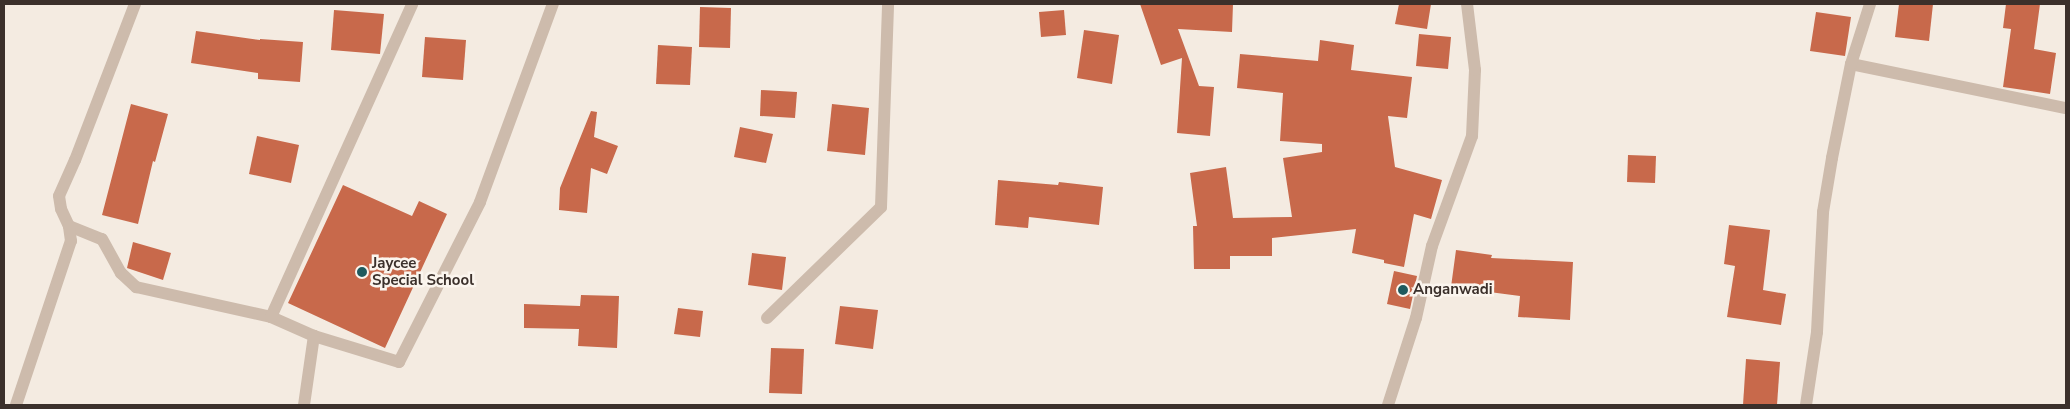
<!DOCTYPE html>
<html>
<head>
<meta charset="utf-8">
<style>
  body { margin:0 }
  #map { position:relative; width:2070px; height:409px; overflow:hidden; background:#f4ebe1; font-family:"Nunito Sans",sans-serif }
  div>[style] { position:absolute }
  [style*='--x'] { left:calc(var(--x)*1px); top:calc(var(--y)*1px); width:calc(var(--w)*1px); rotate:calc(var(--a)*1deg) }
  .building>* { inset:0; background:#c8694b }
  .minor>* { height:12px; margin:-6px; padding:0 6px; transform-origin:6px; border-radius:6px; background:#cdbbac }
  .dots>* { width:14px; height:14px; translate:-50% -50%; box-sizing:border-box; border:2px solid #fbf5ee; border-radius:50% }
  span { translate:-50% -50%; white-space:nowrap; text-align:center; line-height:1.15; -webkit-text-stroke:5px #fbf5ee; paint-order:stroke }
  .poi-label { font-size:15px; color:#3b302b; font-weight:700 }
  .left { translate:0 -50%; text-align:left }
  .frame { position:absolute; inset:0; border:5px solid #3b302b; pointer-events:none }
</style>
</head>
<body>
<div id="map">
  <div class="building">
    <i style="clip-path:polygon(1140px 4px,1233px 4px,1232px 32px,1178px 29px,1199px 86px,1214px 87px,1210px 136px,1177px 133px,1182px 58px,1161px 65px)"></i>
    <i style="clip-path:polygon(1399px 4px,1431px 4px,1427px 29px,1395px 24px)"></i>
    <i style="clip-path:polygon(1899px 4px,1933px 4px,1929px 41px,1895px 37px)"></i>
    <i style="clip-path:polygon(2006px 4px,2040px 4px,2034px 49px,2056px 53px,2050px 94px,2003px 87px,2011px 29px,2003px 28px)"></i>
    <i style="clip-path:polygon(700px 7px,731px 8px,730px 48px,699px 47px)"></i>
    <i style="clip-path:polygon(334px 10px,384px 14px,380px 54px,331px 50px)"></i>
    <i style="clip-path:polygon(1064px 10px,1066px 35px,1041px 37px,1039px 12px)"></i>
    <i style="clip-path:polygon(1816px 12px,1851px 17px,1845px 56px,1810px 51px)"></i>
    <i style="clip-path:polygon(1084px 30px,1119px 35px,1112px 84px,1077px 78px)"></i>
    <i style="clip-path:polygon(196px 31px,260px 40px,260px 39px,303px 42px,300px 82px,258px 79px,258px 73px,191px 63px)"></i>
    <i style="clip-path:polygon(1419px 34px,1451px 37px,1448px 69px,1416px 66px)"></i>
    <i style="clip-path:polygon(425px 37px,466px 40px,463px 80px,422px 77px)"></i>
    <i style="clip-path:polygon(1320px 40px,1354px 45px,1351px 70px,1412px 77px,1407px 118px,1388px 116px,1395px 167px,1442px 180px,1431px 219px,1414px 214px,1404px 267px,1384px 263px,1384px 260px,1352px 253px,1356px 229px,1272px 238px,1272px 256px,1230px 256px,1230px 269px,1194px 269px,1193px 226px,1197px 226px,1190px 173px,1226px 167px,1233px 218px,1292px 217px,1283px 158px,1322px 152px,1322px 144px,1280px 141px,1283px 93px,1237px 88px,1240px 54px,1318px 61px)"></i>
    <i style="clip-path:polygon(658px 45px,692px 47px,690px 85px,656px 84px)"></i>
    <i style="clip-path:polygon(761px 90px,797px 92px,795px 118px,760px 116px)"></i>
    <i style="clip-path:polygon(131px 104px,168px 114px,155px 162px,153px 161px,138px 224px,102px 215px)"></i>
    <i style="clip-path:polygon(832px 104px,869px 108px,865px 155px,827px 151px)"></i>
    <i style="clip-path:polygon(591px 111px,597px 112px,594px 137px,618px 146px,607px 174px,591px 168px,587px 213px,559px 210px,560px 188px)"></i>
    <i style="clip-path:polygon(740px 127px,773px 134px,766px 163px,734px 157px)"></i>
    <i style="clip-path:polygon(257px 136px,299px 145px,291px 183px,249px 174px)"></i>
    <i style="clip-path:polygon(1628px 155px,1656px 156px,1655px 183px,1627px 182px)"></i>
    <i style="clip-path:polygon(998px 180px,1058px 185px,1059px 182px,1103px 187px,1099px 225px,1029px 217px,1028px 228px,995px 225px)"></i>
    <i style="clip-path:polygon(343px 185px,412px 216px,419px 201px,447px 214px,385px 348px,288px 303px)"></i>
    <i style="clip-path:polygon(1729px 225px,1770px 230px,1763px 290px,1786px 294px,1781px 325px,1727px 317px,1735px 266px,1724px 264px)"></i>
    <i style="clip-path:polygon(133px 242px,171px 253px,163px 280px,127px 268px)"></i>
    <i style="clip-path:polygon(1456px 250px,1492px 255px,1491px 258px,1573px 262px,1570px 320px,1518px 317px,1520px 296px,1451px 287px)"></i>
    <i style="clip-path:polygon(752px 253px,786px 257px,782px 290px,748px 285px)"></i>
    <i style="clip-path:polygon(1394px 271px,1417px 276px,1410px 309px,1387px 304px)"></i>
    <i style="clip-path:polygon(581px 295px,619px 296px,617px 348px,578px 346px,579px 329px,524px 328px,524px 304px,580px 306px)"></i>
    <i style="clip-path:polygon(840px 306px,878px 310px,873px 349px,835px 344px)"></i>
    <i style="clip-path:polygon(678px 308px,703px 311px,700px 337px,674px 334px)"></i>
    <i style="clip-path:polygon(771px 348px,804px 349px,802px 394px,769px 393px)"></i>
    <i style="clip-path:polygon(1746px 359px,1780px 362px,1777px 405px,1743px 405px)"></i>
  </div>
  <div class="minor">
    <i style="--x:135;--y:4;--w:167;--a:111"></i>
    <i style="--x:75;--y:160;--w:39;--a:114"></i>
    <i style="--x:59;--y:196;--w:13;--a:81"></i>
    <i style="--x:61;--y:209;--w:19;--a:65"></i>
    <i style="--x:69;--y:226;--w:35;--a:22"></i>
    <i style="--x:102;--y:239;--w:39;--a:61"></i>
    <i style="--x:121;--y:273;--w:21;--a:43"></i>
    <i style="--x:136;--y:287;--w:138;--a:12.5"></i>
    <i style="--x:271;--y:317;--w:47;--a:23.8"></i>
    <i style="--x:314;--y:336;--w:89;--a:17"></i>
    <i style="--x:399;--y:362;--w:179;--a:-63.1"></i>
    <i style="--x:480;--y:202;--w:211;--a:-69.8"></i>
    <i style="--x:1851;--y:64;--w:219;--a:11.6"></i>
    <i style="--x:271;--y:317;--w:343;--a:-65.7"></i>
    <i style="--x:767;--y:318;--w:159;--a:-44.2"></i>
    <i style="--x:881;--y:207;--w:203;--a:-88"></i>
    <i style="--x:16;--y:405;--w:173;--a:-71.5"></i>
    <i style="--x:71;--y:241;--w:15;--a:-98"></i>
    <i style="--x:304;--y:405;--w:70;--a:-81.8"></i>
    <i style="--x:1388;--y:405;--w:91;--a:-72.2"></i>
    <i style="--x:1416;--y:318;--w:74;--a:-77.5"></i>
    <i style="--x:1432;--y:246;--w:117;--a:-70"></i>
    <i style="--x:1472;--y:136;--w:66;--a:-87.4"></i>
    <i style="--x:1475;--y:70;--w:66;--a:-96.9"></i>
    <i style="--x:1806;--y:405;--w:74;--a:-81.4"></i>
    <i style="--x:1817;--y:332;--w:120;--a:-87.1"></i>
    <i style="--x:1823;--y:212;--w:55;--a:-80.5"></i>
    <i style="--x:1832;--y:158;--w:96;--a:-78.6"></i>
    <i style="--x:1851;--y:64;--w:63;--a:-72.4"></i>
  </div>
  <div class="dots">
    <i style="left:362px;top:272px;background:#1f5a5e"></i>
    <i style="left:1403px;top:290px;background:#1f5a5e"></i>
  </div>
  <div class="poi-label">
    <span class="left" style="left:372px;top:272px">Jaycee<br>Special School</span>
    <span class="left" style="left:1413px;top:290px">Anganwadi</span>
  </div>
  <div class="frame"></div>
</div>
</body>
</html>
